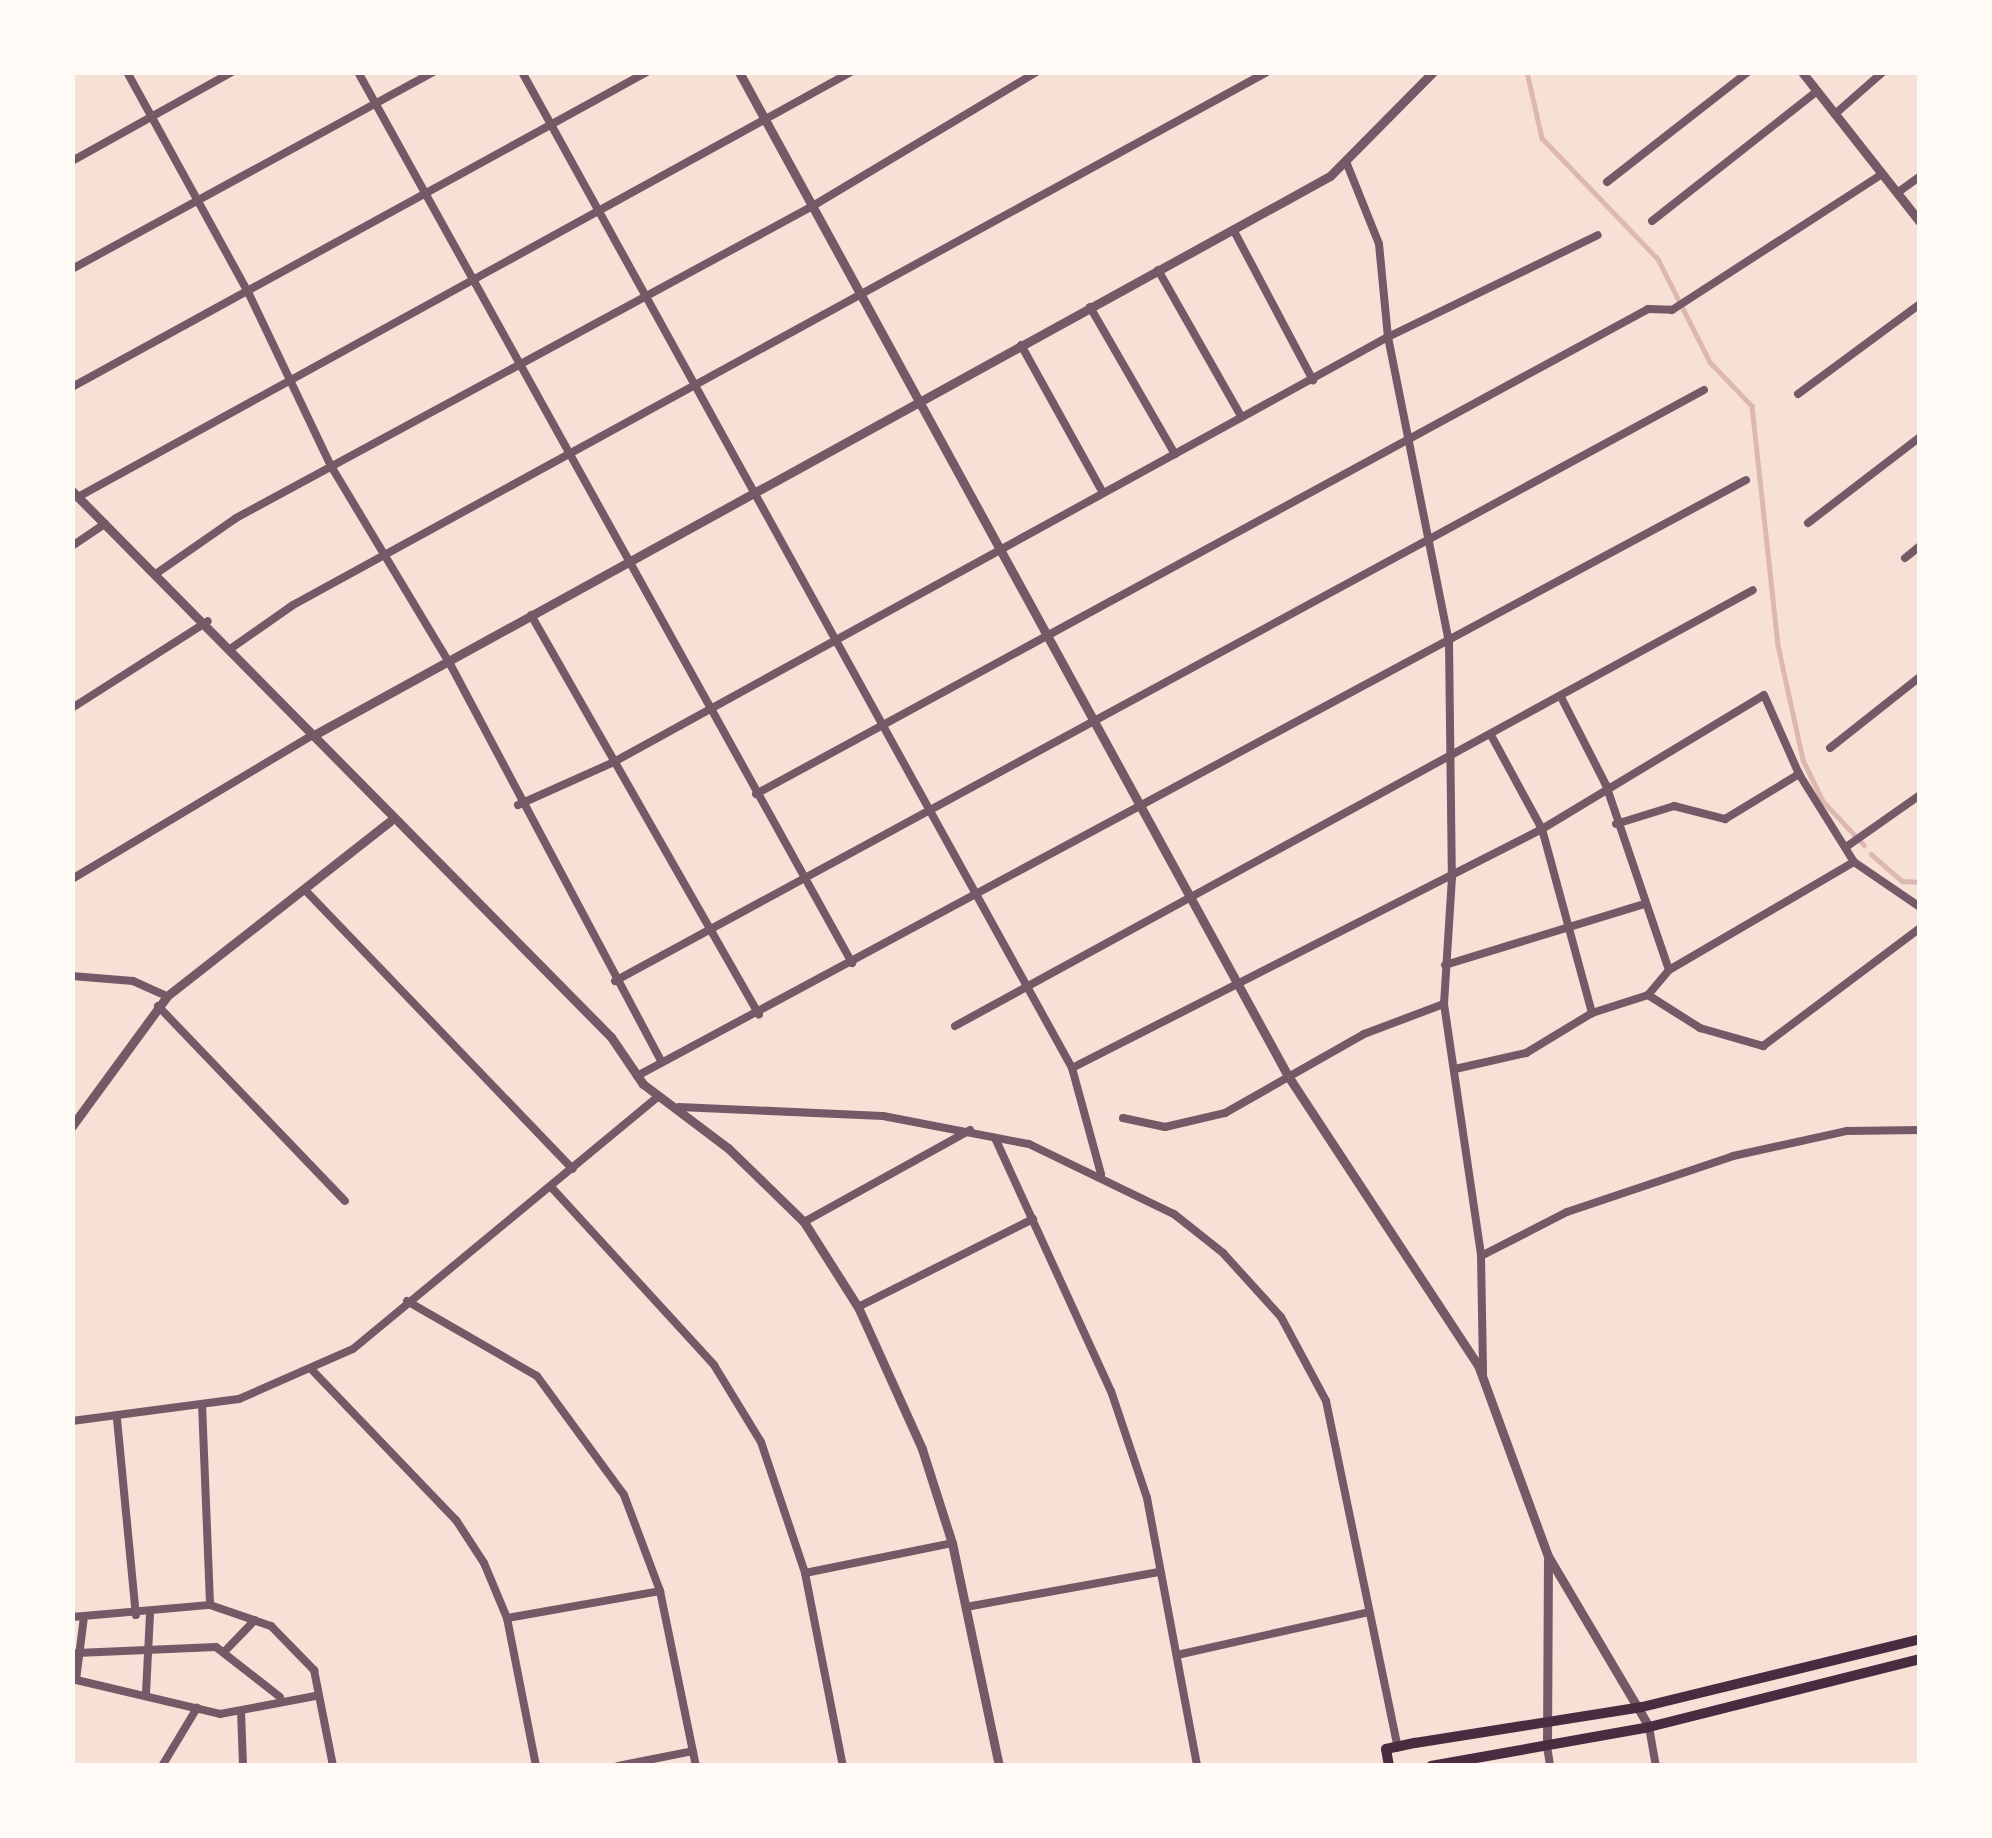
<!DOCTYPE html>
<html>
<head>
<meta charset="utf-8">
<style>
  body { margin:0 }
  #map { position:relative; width:1992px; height:1838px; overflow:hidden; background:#f7e1d7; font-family:"Nunito Sans",sans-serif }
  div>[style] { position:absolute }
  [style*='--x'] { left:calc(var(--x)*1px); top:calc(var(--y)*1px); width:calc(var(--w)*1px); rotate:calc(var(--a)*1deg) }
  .stream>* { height:4.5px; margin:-2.25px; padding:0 2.25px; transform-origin:2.25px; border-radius:2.25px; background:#dcb8b0 }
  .minor>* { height:8px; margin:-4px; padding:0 4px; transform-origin:4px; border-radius:4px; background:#755966 }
  .tertiary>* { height:9px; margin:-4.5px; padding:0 4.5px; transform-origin:4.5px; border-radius:4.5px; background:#755966 }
  .secondary>* { height:10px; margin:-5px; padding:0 5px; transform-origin:5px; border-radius:5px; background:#4a2c40 }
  span { translate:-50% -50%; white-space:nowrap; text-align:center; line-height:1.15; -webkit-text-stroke:12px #fffaf5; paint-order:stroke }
  .frame { position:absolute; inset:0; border:75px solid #fffaf5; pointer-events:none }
</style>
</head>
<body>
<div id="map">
  <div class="stream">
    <i style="--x:1527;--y:72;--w:68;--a:77.2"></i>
    <i style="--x:1542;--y:138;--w:168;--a:46.2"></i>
    <i style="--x:1658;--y:259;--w:115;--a:63.2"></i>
    <i style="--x:1710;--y:362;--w:61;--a:46.3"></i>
    <i style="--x:1752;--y:406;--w:240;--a:83.8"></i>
    <i style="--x:1778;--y:645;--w:118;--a:77.7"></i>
    <i style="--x:1803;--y:760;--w:46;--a:64"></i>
    <i style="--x:1823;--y:801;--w:60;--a:47"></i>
    <i style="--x:1871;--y:854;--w:41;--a:41.1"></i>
    <i style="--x:1902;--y:881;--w:18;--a:3"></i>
  </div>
  <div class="minor">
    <i style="--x:127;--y:72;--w:251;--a:61.2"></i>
    <i style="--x:248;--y:292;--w:193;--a:64.5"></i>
    <i style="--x:331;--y:466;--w:229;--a:59"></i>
    <i style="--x:449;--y:662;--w:452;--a:62"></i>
    <i style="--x:358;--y:72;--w:1019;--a:60.99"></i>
    <i style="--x:522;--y:72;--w:1138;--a:61.09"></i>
    <i style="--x:1072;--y:1068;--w:110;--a:74.7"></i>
    <i style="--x:1835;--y:114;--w:64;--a:-41.2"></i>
    <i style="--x:72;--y:161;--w:183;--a:-29.1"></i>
    <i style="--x:1347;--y:164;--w:86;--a:68.2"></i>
    <i style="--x:1379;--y:244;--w:93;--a:84.5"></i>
    <i style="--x:1388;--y:337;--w:311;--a:78.7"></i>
    <i style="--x:1449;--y:642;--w:235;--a:89.3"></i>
    <i style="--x:1452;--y:877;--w:127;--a:93.6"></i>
    <i style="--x:1444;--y:1004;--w:255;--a:81.6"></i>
    <i style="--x:1481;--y:1256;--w:119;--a:89"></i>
    <i style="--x:1607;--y:182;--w:179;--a:-38"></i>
    <i style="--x:1897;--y:193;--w:29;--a:-36"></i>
    <i style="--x:1652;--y:221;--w:210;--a:-38.2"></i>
    <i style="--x:1234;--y:231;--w:169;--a:62.1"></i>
    <i style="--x:72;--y:269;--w:412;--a:-28.6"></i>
    <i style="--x:1158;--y:270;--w:168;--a:60.4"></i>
    <i style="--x:1090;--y:307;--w:170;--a:60"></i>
    <i style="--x:1021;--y:345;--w:167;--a:61"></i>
    <i style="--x:72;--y:387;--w:656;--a:-28.72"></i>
    <i style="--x:1798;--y:394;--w:152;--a:-36.4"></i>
    <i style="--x:78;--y:497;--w:882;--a:-28.8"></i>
    <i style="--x:1808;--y:523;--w:141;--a:-37.5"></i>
    <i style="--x:72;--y:546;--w:40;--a:-34"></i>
    <i style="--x:1905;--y:558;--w:19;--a:-39"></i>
    <i style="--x:157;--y:573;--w:96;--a:-34.8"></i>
    <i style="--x:236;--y:518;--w:654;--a:-28.41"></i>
    <i style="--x:811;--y:207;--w:263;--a:-30.9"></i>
    <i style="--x:531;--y:615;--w:460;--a:60.3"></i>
    <i style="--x:233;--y:647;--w:73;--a:-35"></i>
    <i style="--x:293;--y:605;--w:1110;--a:-28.69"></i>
    <i style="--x:1562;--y:699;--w:97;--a:62.9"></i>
    <i style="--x:1606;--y:785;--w:195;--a:71.2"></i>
    <i style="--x:72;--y:708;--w:161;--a:-32.6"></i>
    <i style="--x:1492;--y:737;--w:105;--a:61.5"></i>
    <i style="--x:1542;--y:829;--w:191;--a:74.8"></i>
    <i style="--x:1830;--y:748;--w:115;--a:-38.3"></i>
    <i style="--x:756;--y:794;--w:1015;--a:-28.53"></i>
    <i style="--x:1648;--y:309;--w:24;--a:2"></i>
    <i style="--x:1672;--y:310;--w:249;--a:-32.9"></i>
    <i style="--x:518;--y:805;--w:103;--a:-24.1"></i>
    <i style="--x:612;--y:763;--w:885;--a:-28.77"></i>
    <i style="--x:1388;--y:337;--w:233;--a:-25.9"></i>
    <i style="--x:1616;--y:824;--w:61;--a:-17.2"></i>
    <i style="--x:1674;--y:806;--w:53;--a:14.3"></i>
    <i style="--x:1725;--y:819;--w:87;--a:-31.3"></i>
    <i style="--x:1846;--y:847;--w:90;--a:-35.1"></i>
    <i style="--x:72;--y:879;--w:281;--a:-30.9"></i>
    <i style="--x:306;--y:891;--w:385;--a:46.2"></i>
    <i style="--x:1445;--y:965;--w:208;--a:-17"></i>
    <i style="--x:72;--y:976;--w:61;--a:4.7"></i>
    <i style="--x:133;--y:981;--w:37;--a:24"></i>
    <i style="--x:615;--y:981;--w:1239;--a:-28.49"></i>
    <i style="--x:1648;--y:995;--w:33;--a:-50"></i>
    <i style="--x:1669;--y:970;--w:214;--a:-30.3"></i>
    <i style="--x:158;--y:1006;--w:270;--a:46.2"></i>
    <i style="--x:955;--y:1026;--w:909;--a:-28.65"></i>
    <i style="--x:1072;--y:1068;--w:527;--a:-26.95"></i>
    <i style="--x:1542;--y:829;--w:259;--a:-31.1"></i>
    <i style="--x:1764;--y:695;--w:86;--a:66.1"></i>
    <i style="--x:1799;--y:774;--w:104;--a:58"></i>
    <i style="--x:1854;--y:862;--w:80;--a:34.3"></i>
    <i style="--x:1455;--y:1069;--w:73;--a:-12.7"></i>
    <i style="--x:1526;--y:1053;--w:77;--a:-31.2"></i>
    <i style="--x:1592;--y:1013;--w:59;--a:-17.8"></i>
    <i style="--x:1648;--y:995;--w:62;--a:32.4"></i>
    <i style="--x:1700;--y:1028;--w:66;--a:15.9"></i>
    <i style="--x:1763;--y:1046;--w:196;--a:-36.9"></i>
    <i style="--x:637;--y:1076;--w:1259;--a:-28.25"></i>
    <i style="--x:679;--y:1107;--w:204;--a:2.5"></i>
    <i style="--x:883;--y:1116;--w:149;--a:10.9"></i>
    <i style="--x:1029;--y:1144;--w:161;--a:25.8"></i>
    <i style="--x:1174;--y:1214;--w:63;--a:38.5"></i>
    <i style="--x:1223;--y:1253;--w:86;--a:47.8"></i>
    <i style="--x:1281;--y:1317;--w:95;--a:61.8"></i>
    <i style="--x:1326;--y:1401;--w:354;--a:78.3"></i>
    <i style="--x:1123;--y:1118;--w:43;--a:12.1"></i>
    <i style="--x:1165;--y:1127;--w:62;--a:-13.1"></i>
    <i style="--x:1225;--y:1113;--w:160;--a:-29.6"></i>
    <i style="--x:1364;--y:1034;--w:85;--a:-20.6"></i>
    <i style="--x:995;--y:1138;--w:278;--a:65.4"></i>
    <i style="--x:1111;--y:1391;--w:113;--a:71.4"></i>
    <i style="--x:1147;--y:1498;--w:273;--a:79.4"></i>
    <i style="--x:552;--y:1188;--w:240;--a:47.5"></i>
    <i style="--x:714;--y:1365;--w:90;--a:58.6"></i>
    <i style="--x:761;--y:1442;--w:138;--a:71.4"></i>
    <i style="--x:805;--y:1573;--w:197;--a:78.9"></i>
    <i style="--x:804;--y:1222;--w:190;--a:-29"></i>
    <i style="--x:1481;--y:1256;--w:97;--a:-27.1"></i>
    <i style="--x:1567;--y:1212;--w:175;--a:-18.6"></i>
    <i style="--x:1733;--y:1156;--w:117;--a:-12.4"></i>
    <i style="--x:1847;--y:1131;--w:73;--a:-0.8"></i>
    <i style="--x:407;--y:1301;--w:150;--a:30"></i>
    <i style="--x:537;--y:1376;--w:147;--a:53.8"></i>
    <i style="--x:624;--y:1495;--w:103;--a:69.4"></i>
    <i style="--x:660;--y:1591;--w:179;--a:78.4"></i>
    <i style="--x:858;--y:1307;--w:196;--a:-26.7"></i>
    <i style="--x:313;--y:1371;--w:207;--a:46.2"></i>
    <i style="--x:456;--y:1520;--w:51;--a:56.9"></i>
    <i style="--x:484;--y:1563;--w:60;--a:67.3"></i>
    <i style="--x:507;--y:1618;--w:151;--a:78.9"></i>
    <i style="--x:202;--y:1404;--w:201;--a:87.7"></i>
    <i style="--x:117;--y:1419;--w:197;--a:84.5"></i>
    <i style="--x:72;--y:1421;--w:168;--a:-7.5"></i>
    <i style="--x:239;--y:1399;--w:124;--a:-23.7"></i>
    <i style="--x:353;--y:1349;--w:397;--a:-39.6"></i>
    <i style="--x:805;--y:1573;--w:150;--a:-11.5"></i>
    <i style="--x:966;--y:1607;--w:196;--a:-10.3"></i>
    <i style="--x:72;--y:1617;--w:139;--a:-5"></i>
    <i style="--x:210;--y:1605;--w:65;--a:19"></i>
    <i style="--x:271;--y:1626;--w:62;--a:45.7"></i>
    <i style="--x:314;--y:1670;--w:98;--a:78.8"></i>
    <i style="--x:507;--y:1618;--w:155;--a:-10"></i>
    <i style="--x:225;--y:1651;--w:43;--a:-45.9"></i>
    <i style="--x:77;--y:1653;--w:139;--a:-2.5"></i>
    <i style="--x:216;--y:1647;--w:81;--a:38"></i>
    <i style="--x:1177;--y:1655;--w:193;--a:-12.6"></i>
    <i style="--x:72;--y:1679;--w:152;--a:13.3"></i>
    <i style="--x:220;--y:1714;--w:97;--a:-10.7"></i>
    <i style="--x:76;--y:1680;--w:64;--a:-82.8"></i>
    <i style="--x:146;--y:1693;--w:79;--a:-87.1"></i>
    <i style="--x:241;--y:1711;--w:55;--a:87.9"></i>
    <i style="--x:1649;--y:1727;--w:40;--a:80"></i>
    <i style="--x:1547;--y:1746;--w:20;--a:81"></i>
    <i style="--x:162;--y:1766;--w:68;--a:-58.9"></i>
    <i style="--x:618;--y:1766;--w:76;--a:-11.3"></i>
  </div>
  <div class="tertiary">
    <i style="--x:739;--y:72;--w:1144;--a:61.33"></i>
    <i style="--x:1288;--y:1076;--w:346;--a:56.7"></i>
    <i style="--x:1478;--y:1365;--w:203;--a:69.9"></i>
    <i style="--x:1548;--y:1556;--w:199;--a:59.4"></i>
    <i style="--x:1802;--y:72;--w:191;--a:51.8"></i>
    <i style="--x:72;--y:491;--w:767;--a:45.37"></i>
    <i style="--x:611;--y:1037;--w:57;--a:55.8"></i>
    <i style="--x:643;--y:1084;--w:106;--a:37"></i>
    <i style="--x:728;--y:1148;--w:106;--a:44.2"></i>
    <i style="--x:804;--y:1222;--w:101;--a:57.6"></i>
    <i style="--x:858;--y:1307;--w:156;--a:65.7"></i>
    <i style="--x:922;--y:1449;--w:99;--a:72.3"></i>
    <i style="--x:952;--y:1543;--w:228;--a:78.1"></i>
    <i style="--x:314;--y:735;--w:1160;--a:-28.82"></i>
    <i style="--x:1330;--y:176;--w:146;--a:-45.3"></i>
    <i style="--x:72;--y:1126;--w:161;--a:-53.8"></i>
    <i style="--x:167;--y:996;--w:283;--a:-38.1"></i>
    <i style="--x:1547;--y:1746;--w:187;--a:-89.7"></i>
  </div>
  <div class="secondary">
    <i style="--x:1389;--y:1766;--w:17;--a:-100"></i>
    <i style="--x:1386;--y:1749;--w:30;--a:-12"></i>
    <i style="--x:1415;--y:1743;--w:230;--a:-9"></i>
    <i style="--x:1642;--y:1707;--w:286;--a:-13.7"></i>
    <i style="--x:1431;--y:1766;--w:221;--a:-10.1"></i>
    <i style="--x:1649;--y:1727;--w:279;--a:-14.1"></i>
  </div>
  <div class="frame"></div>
</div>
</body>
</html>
